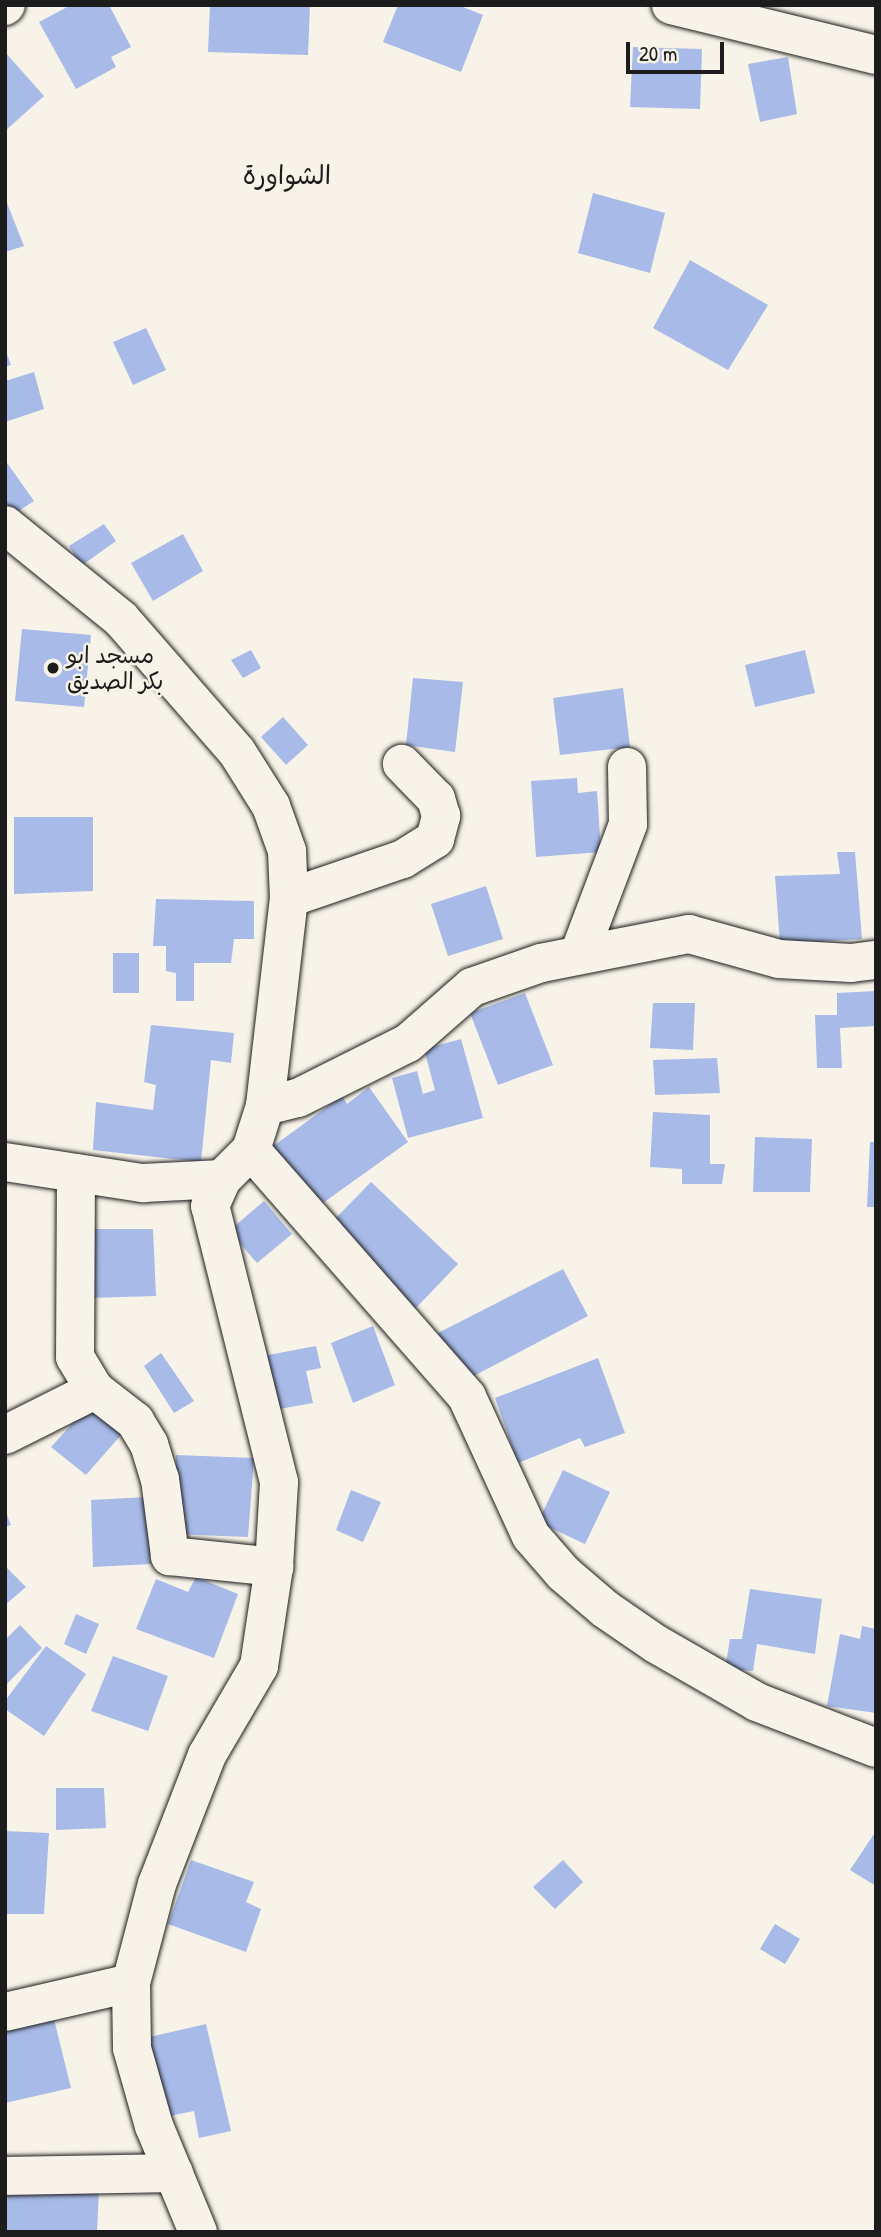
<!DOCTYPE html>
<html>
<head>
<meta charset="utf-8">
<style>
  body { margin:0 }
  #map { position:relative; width:881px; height:2237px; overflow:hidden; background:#f7f3e8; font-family:"Patrick Hand","Playpen Sans Arabic",sans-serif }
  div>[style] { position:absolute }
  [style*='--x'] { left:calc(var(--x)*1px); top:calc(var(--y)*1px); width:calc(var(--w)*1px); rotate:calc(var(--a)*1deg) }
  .building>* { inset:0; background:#a7bae8 }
  .roads { filter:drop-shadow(0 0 2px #1c1c1c) drop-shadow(0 0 2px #1c1c1c) }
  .minor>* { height:38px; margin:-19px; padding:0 19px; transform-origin:19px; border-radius:19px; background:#f7f3e8 }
  .dots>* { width:19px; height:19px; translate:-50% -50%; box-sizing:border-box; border:4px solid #f7f3e8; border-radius:50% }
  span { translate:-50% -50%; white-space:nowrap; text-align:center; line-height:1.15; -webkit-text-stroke:5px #f7f3e8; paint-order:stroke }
  .poi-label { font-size:23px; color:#1c1c1c }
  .left { translate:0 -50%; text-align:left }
  .quarter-label { font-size:26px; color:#1c1c1c }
  .frame { position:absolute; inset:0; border:7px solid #1c1c1c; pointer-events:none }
  .scale { position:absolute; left:626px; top:42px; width:98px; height:32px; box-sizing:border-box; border:4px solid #1c1c1c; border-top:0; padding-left:9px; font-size:21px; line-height:24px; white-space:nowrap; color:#1c1c1c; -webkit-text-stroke:5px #f7f3e8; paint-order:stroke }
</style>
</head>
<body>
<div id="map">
  <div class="building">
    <i style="clip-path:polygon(71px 5px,109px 5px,131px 47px,111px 57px,116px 67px,76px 89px,39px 22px)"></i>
    <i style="clip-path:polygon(210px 5px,310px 5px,308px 55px,208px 52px)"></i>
    <i style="clip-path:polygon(398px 5px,458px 5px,483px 15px,461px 72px,383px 42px)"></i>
    <i style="clip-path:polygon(633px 47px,702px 49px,700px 109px,630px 107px)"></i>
    <i style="clip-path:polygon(5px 52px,44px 96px,5px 131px)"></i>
    <i style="clip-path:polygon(788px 57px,797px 114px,760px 122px,748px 64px)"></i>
    <i style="clip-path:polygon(593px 193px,665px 213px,650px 273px,578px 253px)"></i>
    <i style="clip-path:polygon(5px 198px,24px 246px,5px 252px)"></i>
    <i style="clip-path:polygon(690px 260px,768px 305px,728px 370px,653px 328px)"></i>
    <i style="clip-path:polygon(146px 328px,166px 370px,133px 385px,113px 342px)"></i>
    <i style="clip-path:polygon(5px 349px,11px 365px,5px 367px)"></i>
    <i style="clip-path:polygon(34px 372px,44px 409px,5px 422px,5px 381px)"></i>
    <i style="clip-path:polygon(5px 460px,34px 501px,14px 514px,5px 501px)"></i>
    <i style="clip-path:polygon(104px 524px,116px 541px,81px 566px,69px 546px)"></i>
    <i style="clip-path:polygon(183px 534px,203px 571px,153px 601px,131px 563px)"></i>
    <i style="clip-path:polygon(22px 629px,91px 635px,84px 707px,15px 701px)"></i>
    <i style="clip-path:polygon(251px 650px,261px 668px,243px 678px,231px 660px)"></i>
    <i style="clip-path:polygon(805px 650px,815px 693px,755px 707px,745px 665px)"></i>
    <i style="clip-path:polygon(413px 678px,463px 682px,455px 752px,406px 745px)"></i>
    <i style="clip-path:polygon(623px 688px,630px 747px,560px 755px,553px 698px)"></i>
    <i style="clip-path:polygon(283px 717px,308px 745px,286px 765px,261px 737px)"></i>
    <i style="clip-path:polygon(577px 778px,578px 793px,597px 791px,601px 852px,536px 857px,531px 781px)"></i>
    <i style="clip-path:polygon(14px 817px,93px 817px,93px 891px,14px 894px)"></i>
    <i style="clip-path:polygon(837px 852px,855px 852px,862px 939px,780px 944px,775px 876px,840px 874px)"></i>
    <i style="clip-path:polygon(486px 886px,503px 939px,448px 956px,431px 904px)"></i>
    <i style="clip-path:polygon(156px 899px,254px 901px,254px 939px,234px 939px,231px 963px,194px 963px,194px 1001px,176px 1001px,176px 973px,166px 971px,166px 946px,153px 946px)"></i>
    <i style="clip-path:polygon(113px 953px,139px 953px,139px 993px,113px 993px)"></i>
    <i style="clip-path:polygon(876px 991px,876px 1026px,840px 1028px,842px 1068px,817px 1068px,815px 1015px,837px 1015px,837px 993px)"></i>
    <i style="clip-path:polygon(525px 993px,553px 1065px,498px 1085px,470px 1013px)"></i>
    <i style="clip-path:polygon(653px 1003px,695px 1003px,693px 1050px,650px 1048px)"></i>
    <i style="clip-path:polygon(151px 1025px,234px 1033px,231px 1063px,211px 1060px,201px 1162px,93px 1150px,96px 1102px,153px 1110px,156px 1085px,144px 1082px)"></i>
    <i style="clip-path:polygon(461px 1039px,483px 1118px,408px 1138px,392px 1078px,417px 1071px,423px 1094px,435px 1090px,424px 1049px)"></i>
    <i style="clip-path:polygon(717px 1058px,720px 1093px,655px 1095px,653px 1060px)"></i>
    <i style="clip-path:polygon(369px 1087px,408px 1142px,316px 1208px,272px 1147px,342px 1096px,347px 1104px)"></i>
    <i style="clip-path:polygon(653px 1112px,710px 1115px,710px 1164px,725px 1164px,722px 1184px,682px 1184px,682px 1169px,650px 1167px)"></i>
    <i style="clip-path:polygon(755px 1137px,812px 1139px,810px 1192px,753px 1192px)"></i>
    <i style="clip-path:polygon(870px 1142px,876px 1142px,876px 1207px,867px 1207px)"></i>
    <i style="clip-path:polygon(371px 1182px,458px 1264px,415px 1309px,328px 1226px)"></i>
    <i style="clip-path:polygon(264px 1201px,292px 1234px,257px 1263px,229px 1231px)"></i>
    <i style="clip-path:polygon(89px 1229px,153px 1229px,156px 1296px,89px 1298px)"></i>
    <i style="clip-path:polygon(563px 1269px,588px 1316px,466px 1380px,438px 1333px)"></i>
    <i style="clip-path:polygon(373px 1326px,395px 1385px,353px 1403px,331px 1343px)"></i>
    <i style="clip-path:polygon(316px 1346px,321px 1368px,306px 1371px,313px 1403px,274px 1410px,263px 1356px)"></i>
    <i style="clip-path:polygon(161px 1353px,194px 1401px,174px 1413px,144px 1366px)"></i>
    <i style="clip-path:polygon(598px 1358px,625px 1433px,585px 1447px,580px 1438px,518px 1463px,495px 1398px)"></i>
    <i style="clip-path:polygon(89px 1405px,121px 1435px,86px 1475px,51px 1447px)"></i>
    <i style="clip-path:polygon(176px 1455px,254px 1458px,248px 1537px,174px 1534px)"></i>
    <i style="clip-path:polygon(563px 1470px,610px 1492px,585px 1544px,538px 1522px)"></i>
    <i style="clip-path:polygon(351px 1490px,381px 1502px,363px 1542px,336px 1530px)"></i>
    <i style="clip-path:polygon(146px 1497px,151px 1564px,93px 1567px,91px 1500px)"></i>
    <i style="clip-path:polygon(5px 1510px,11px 1525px,5px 1527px)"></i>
    <i style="clip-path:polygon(5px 1566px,26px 1587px,5px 1605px)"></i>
    <i style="clip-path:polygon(196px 1577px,238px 1594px,214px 1658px,136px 1629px,156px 1579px,188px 1592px)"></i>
    <i style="clip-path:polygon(750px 1589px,822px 1599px,815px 1654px,757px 1644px,753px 1671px,725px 1669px,730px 1639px,742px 1639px)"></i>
    <i style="clip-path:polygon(76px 1614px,99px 1624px,86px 1654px,64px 1644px)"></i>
    <i style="clip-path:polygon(20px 1625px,42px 1648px,5px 1686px,5px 1640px)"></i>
    <i style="clip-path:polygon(862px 1626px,876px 1629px,876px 1713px,827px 1706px,840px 1634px,860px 1639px)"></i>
    <i style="clip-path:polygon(46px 1646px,86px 1674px,44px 1736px,5px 1709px,5px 1701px)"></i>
    <i style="clip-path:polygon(113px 1656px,168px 1676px,148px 1731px,91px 1711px)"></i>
    <i style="clip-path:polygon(56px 1788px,104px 1788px,106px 1828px,56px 1830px)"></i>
    <i style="clip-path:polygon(5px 1831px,49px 1833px,44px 1914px,6px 1914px)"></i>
    <i style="clip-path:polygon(876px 1831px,876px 1886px,850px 1870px)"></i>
    <i style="clip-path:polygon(191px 1860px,254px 1882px,246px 1902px,261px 1909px,246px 1952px,168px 1924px)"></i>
    <i style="clip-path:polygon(563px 1860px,583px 1882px,555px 1909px,533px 1887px)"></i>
    <i style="clip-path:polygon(775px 1924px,800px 1939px,785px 1964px,760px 1949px)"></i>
    <i style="clip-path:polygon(54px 2019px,71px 2088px,5px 2103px,5px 2030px)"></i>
    <i style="clip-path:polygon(206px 2024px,231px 2131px,199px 2138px,194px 2111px,159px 2118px,141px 2039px)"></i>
    <i style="clip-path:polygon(5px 2185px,99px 2188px,97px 2232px,5px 2232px)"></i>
  </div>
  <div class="roads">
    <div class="minor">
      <i style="--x:671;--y:5;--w:211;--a:13.7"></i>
      <i style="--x:5;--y:6;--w:1;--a:-45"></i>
      <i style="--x:5;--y:525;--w:149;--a:39"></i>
      <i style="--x:121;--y:619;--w:176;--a:48.9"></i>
      <i style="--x:237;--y:752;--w:64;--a:57.8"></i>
      <i style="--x:271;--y:806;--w:48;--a:70.4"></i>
      <i style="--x:287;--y:851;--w:47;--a:87.6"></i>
      <i style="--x:289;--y:898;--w:209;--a:96.6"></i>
      <i style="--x:265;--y:1106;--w:46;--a:107.7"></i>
      <i style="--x:251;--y:1150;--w:328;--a:48.8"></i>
      <i style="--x:467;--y:1397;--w:153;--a:65.3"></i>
      <i style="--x:531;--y:1536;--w:49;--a:49.1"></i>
      <i style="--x:563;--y:1573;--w:55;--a:40.6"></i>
      <i style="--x:605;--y:1609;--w:62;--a:34.5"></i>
      <i style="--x:656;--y:1644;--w:116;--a:29.9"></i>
      <i style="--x:757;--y:1702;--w:128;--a:21.1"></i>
      <i style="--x:289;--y:898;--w:120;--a:-18.9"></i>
      <i style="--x:403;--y:859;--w:38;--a:-32"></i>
      <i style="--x:435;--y:839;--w:24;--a:-75"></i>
      <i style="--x:441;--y:816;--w:18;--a:-106"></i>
      <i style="--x:436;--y:799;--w:49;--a:-134.2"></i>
      <i style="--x:579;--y:954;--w:139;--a:-69.3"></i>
      <i style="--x:628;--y:824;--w:57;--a:-91"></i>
      <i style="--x:265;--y:1106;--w:34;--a:-14"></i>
      <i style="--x:298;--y:1098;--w:123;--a:-26.6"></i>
      <i style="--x:408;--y:1043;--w:85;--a:-41.2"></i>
      <i style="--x:472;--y:987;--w:73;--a:-19.2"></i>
      <i style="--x:541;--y:963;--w:151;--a:-11.1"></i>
      <i style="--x:689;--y:934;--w:93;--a:15.5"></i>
      <i style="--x:779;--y:959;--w:72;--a:3.2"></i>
      <i style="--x:851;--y:963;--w:25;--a:-7"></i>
      <i style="--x:5;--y:1162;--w:140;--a:8.7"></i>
      <i style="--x:143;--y:1183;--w:79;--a:-2.9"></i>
      <i style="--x:76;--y:1173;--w:184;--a:90.3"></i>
      <i style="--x:75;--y:1357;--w:39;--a:59"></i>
      <i style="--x:95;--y:1390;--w:51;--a:37.8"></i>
      <i style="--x:135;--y:1421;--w:27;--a:59"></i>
      <i style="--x:149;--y:1444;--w:37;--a:73"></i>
      <i style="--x:160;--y:1479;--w:78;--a:82.6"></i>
      <i style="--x:170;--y:1556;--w:105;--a:6"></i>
      <i style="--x:5;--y:1435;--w:101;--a:-26.6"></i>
      <i style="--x:5;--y:2012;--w:129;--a:-13"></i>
      <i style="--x:5;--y:2176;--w:169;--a:-1"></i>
      <i style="--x:198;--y:2232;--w:115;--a:-112.5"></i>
      <i style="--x:154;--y:2126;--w:81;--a:-105.8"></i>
      <i style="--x:132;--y:2048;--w:65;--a:-90.9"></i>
      <i style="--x:131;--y:1983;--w:102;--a:-75.3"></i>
      <i style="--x:157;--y:1884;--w:138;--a:-68.8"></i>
      <i style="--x:207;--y:1755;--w:103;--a:-59.7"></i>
      <i style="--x:259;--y:1666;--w:100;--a:-81.4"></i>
      <i style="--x:274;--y:1567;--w:85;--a:-86.6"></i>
      <i style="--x:279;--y:1482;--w:284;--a:-104"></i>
      <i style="--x:210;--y:1206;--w:30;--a:-66"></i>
      <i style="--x:222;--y:1179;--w:41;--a:-45"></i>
    </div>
  </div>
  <div class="dots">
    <i style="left:53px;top:668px;background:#1c1c1c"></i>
  </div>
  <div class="poi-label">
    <span class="left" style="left:67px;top:668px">مسجد ابو<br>بكر الصديق</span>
  </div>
  <div class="quarter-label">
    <span style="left:287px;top:175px">الشواورة</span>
  </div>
  <div class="frame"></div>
  <div class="scale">20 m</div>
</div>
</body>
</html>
